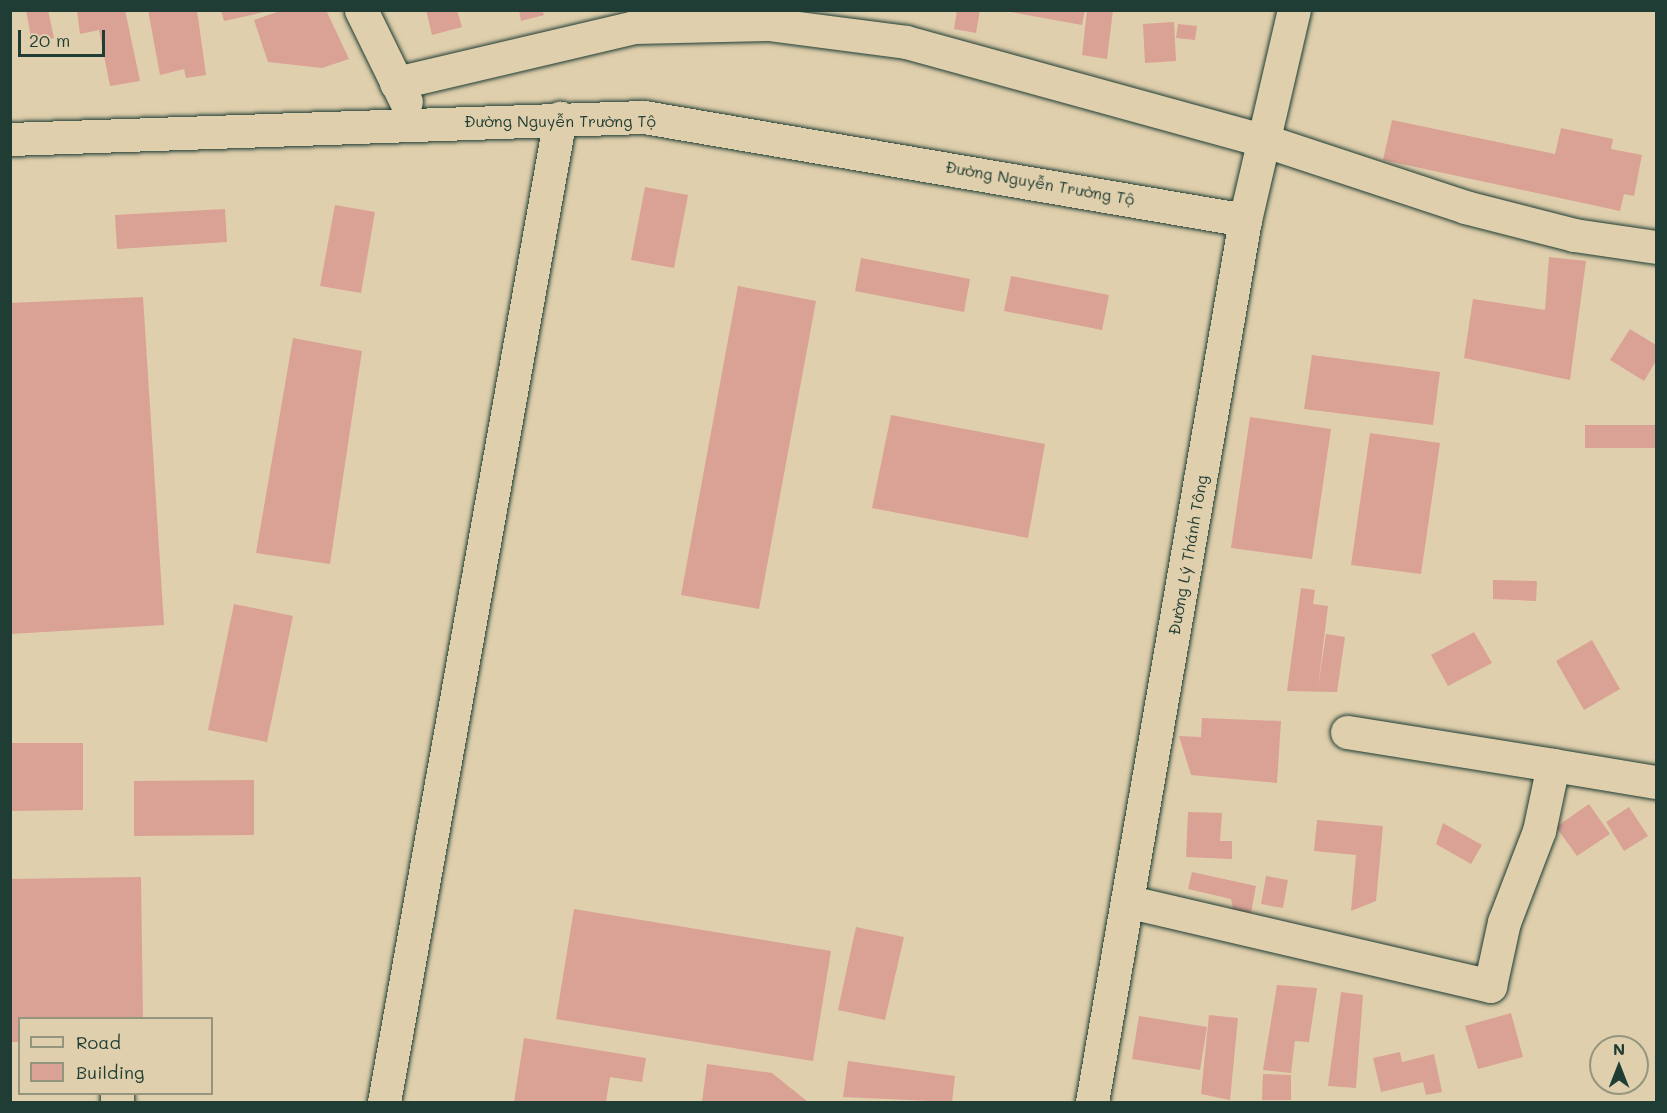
<!DOCTYPE html>
<html>
<head>
<meta charset="utf-8">
<style>
  body { margin:0 }
  #map { position:relative; width:1667px; height:1113px; overflow:hidden; background:#e0cfac; font-family:Mali,sans-serif }
  div>[style] { position:absolute }
  [style*='--x'] { left:calc(var(--x)*1px); top:calc(var(--y)*1px); width:calc(var(--w)*1px); rotate:calc(var(--a)*1deg) }
  .building>* { inset:0; background:#daa294 }
  .roads { filter:drop-shadow(0 0 2px #1f3d34) drop-shadow(0 0 2px #1f3d34) }
  .minor>* { height:33px; margin:-16.5px; padding:0 16.5px; transform-origin:16.5px; border-radius:16.5px; background:#e0cfac }
  span { translate:-50% -50%; white-space:nowrap; text-align:center; line-height:1.15; -webkit-text-stroke:6px #e0cfac; paint-order:stroke }
  .street-label { font-size:16px; color:#1f3d34 }
  .frame { position:absolute; inset:0; border:12px solid #1f3d34; pointer-events:none }
  .legend { position:absolute; left:18px; top:1017px; width:195px; height:78px; box-sizing:border-box; background:#e0cfac; border:2px solid #93957c; margin:0; padding:8px 10px; list-style:none; font-size:18px; color:#1f3d34 }
  .legend li { display:flex; align-items:center; gap:12px; height:30px }
  .legend b { width:30px; border:2px solid #93957c }
  .north { position:absolute; left:1589px; top:1035px; width:60px; height:60px; box-sizing:border-box; background:#e0cfac; border:2px solid #93957c; border-radius:50%; rotate:0deg; font-size:16px; font-weight:700; line-height:24px; text-align:center; color:#1f3d34 }
  .north::after { content:''; display:block; margin:auto; width:21px; height:27px; background:#1f3d34; clip-path:polygon(50% 0,100% 100%,50% 72%,0 100%) }
  .scale { position:absolute; left:18px; top:30px; width:87px; height:27px; box-sizing:border-box; border:3px solid #1f3d34; border-top:0; padding-left:8px; font-size:18px; line-height:21px; white-space:nowrap; color:#1f3d34; -webkit-text-stroke:4px #e0cfac; paint-order:stroke }
</style>
</head>
<body>
<div id="map">
  <div class="building">
    <i style="clip-path:polygon(26px 10px,48px 10px,54px 38px,32px 43px)"></i>
    <i style="clip-path:polygon(77px 10px,125px 10px,140px 81px,110px 86px,99px 30px,80px 34px)"></i>
    <i style="clip-path:polygon(148px 10px,197px 10px,206px 75px,186px 78px,184px 69px,160px 75px)"></i>
    <i style="clip-path:polygon(221px 10px,269px 10px,269px 11px,224px 21px)"></i>
    <i style="clip-path:polygon(283px 10px,326px 10px,349px 59px,322px 68px,268px 62px,254px 20px)"></i>
    <i style="clip-path:polygon(426px 10px,457px 10px,462px 27px,432px 35px)"></i>
    <i style="clip-path:polygon(519px 10px,542px 10px,544px 15px,521px 21px)"></i>
    <i style="clip-path:polygon(957px 10px,980px 10px,976px 33px,954px 29px)"></i>
    <i style="clip-path:polygon(1000px 10px,1085px 10px,1082px 25px)"></i>
    <i style="clip-path:polygon(1087px 10px,1113px 10px,1107px 59px,1082px 55px)"></i>
    <i style="clip-path:polygon(1174px 22px,1176px 61px,1145px 63px,1143px 24px)"></i>
    <i style="clip-path:polygon(1178px 24px,1197px 26px,1195px 40px,1176px 38px)"></i>
    <i style="clip-path:polygon(1392px 120px,1555px 154px,1561px 128px,1613px 139px,1611px 149px,1642px 155px,1634px 196px,1624px 194px,1620px 211px,1383px 160px)"></i>
    <i style="clip-path:polygon(645px 187px,688px 195px,674px 268px,631px 260px)"></i>
    <i style="clip-path:polygon(335px 205px,375px 212px,361px 293px,320px 286px)"></i>
    <i style="clip-path:polygon(225px 209px,227px 242px,117px 249px,115px 215px)"></i>
    <i style="clip-path:polygon(1549px 257px,1586px 261px,1570px 380px,1464px 358px,1473px 299px,1545px 310px)"></i>
    <i style="clip-path:polygon(861px 258px,970px 279px,964px 312px,855px 291px)"></i>
    <i style="clip-path:polygon(1011px 276px,1109px 295px,1102px 330px,1004px 311px)"></i>
    <i style="clip-path:polygon(738px 286px,816px 301px,759px 609px,681px 595px)"></i>
    <i style="clip-path:polygon(143px 297px,164px 625px,10px 634px,10px 303px)"></i>
    <i style="clip-path:polygon(1630px 329px,1656px 345px,1656px 361px,1644px 381px,1610px 360px)"></i>
    <i style="clip-path:polygon(293px 338px,362px 351px,330px 564px,256px 553px)"></i>
    <i style="clip-path:polygon(1312px 355px,1440px 372px,1433px 425px,1304px 409px)"></i>
    <i style="clip-path:polygon(891px 415px,1045px 444px,1028px 538px,872px 508px)"></i>
    <i style="clip-path:polygon(1250px 417px,1331px 429px,1312px 559px,1231px 548px)"></i>
    <i style="clip-path:polygon(1585px 425px,1656px 425px,1656px 448px,1585px 448px)"></i>
    <i style="clip-path:polygon(1370px 433px,1440px 443px,1421px 574px,1351px 565px)"></i>
    <i style="clip-path:polygon(1493px 580px,1537px 581px,1536px 601px,1493px 599px)"></i>
    <i style="clip-path:polygon(1301px 588px,1315px 590px,1313px 604px,1328px 606px,1318px 687px,1326px 634px,1345px 637px,1337px 692px,1287px 691px)"></i>
    <i style="clip-path:polygon(234px 604px,293px 616px,267px 742px,208px 730px)"></i>
    <i style="clip-path:polygon(1474px 632px,1492px 663px,1448px 686px,1431px 655px)"></i>
    <i style="clip-path:polygon(1592px 640px,1620px 689px,1584px 710px,1556px 661px)"></i>
    <i style="clip-path:polygon(1202px 718px,1281px 721px,1277px 783px,1191px 775px,1179px 736px,1201px 737px)"></i>
    <i style="clip-path:polygon(10px 743px,83px 743px,83px 810px,10px 811px)"></i>
    <i style="clip-path:polygon(254px 780px,254px 835px,134px 836px,134px 781px)"></i>
    <i style="clip-path:polygon(1589px 804px,1610px 834px,1577px 856px,1556px 827px)"></i>
    <i style="clip-path:polygon(1629px 807px,1648px 836px,1624px 851px,1606px 822px)"></i>
    <i style="clip-path:polygon(1188px 812px,1222px 813px,1220px 841px,1232px 841px,1232px 859px,1186px 857px)"></i>
    <i style="clip-path:polygon(1317px 820px,1383px 826px,1376px 901px,1351px 911px,1356px 855px,1314px 851px)"></i>
    <i style="clip-path:polygon(1443px 823px,1482px 845px,1471px 864px,1436px 844px)"></i>
    <i style="clip-path:polygon(1192px 872px,1256px 886px,1251px 913px,1233px 909px,1231px 899px,1188px 889px)"></i>
    <i style="clip-path:polygon(1266px 876px,1288px 880px,1283px 908px,1261px 904px)"></i>
    <i style="clip-path:polygon(141px 877px,143px 1018px,20px 1018px,20px 1042px,10px 1042px,10px 879px)"></i>
    <i style="clip-path:polygon(574px 909px,831px 951px,813px 1061px,556px 1019px)"></i>
    <i style="clip-path:polygon(856px 927px,904px 937px,885px 1020px,838px 1010px)"></i>
    <i style="clip-path:polygon(1277px 985px,1317px 988px,1309px 1042px,1295px 1041px,1291px 1073px,1263px 1070px)"></i>
    <i style="clip-path:polygon(1341px 992px,1363px 995px,1356px 1088px,1328px 1086px)"></i>
    <i style="clip-path:polygon(1511px 1013px,1523px 1057px,1478px 1069px,1465px 1026px)"></i>
    <i style="clip-path:polygon(1209px 1015px,1238px 1018px,1230px 1100px,1201px 1094px)"></i>
    <i style="clip-path:polygon(1139px 1016px,1207px 1027px,1200px 1070px,1132px 1059px)"></i>
    <i style="clip-path:polygon(524px 1038px,646px 1058px,642px 1082px,610px 1077px,606px 1102px,514px 1102px)"></i>
    <i style="clip-path:polygon(1400px 1052px,1402px 1062px,1434px 1054px,1442px 1092px,1426px 1095px,1423px 1082px,1381px 1092px,1373px 1058px)"></i>
    <i style="clip-path:polygon(848px 1061px,955px 1076px,952px 1102px,843px 1097px)"></i>
    <i style="clip-path:polygon(707px 1064px,772px 1073px,808px 1102px,702px 1102px)"></i>
    <i style="clip-path:polygon(1263px 1074px,1291px 1075px,1291px 1100px,1262px 1100px)"></i>
  </div>
  <div class="roads">
    <div class="minor">
      <i style="--x:361;--y:10;--w:102;--a:63.9"></i>
      <i style="--x:396;--y:83;--w:244;--a:-13.2"></i>
      <i style="--x:634;--y:27;--w:134;--a:-1.3"></i>
      <i style="--x:768;--y:24;--w:139;--a:7.4"></i>
      <i style="--x:906;--y:42;--w:373;--a:15.4"></i>
      <i style="--x:1266;--y:141;--w:210;--a:18.3"></i>
      <i style="--x:1465;--y:207;--w:113;--a:14.4"></i>
      <i style="--x:1574;--y:235;--w:83;--a:8.3"></i>
      <i style="--x:10;--y:139;--w:634;--a:-1.99"></i>
      <i style="--x:644;--y:117;--w:610;--a:9.72"></i>
      <i style="--x:1347;--y:732;--w:209;--a:9.1"></i>
      <i style="--x:1130;--y:902;--w:370;--a:13.1"></i>
      <i style="--x:1490;--y:986;--w:66;--a:-77.7"></i>
      <i style="--x:1504;--y:922;--w:97;--a:-69"></i>
      <i style="--x:1539;--y:831;--w:67;--a:-78"></i>
      <i style="--x:1553;--y:765;--w:104;--a:9.4"></i>
      <i style="--x:117;--y:1102;--w:8;--a:-90"></i>
      <i style="--x:384;--y:1102;--w:1000;--a:-79.86"></i>
      <i style="--x:1092;--y:1102;--w:895;--a:-80.16"></i>
      <i style="--x:1245;--y:220;--w:216;--a:-76.9"></i>
    </div>
  </div>
  <div class="street-label">
    <span style="left:560px;top:121px">Đường Nguyễn Trường Tộ</span>
    <span style="left:1040px;top:183px;rotate:10deg">Đường Nguyễn Trường Tộ</span>
    <span style="left:1188px;top:555px;rotate:-80deg">Đường Lý Thánh Tông</span>
  </div>
  <div class="frame"></div>
  <ul class="legend">
  <li><b style="height:8px;background:#e0cfac"></b>Road</li>
  <li><b style="height:16px;background:#daa294"></b>Building</li>
  </ul>
  <div class="north">N</div>
  <div class="scale">20 m</div>
</div>
</body>
</html>
